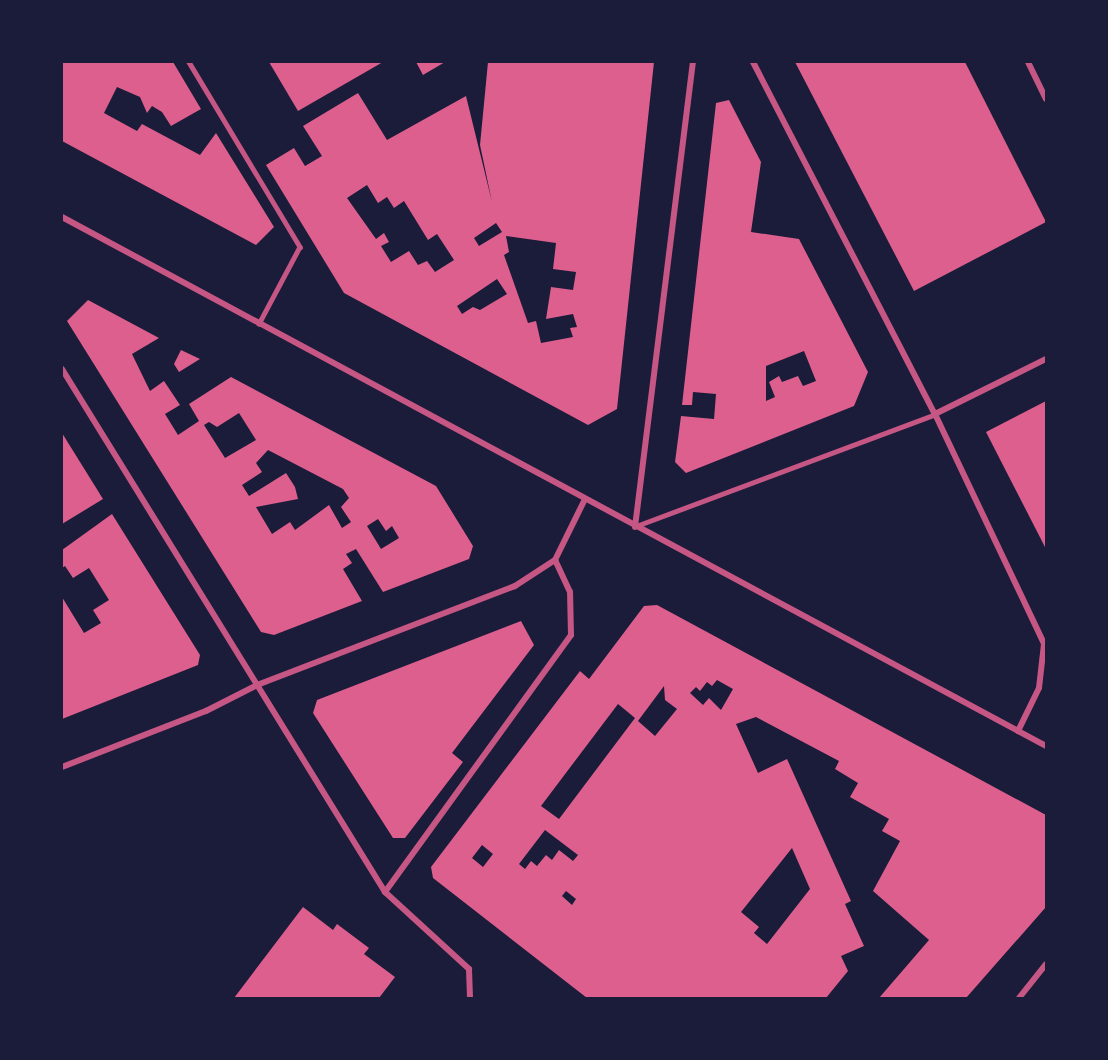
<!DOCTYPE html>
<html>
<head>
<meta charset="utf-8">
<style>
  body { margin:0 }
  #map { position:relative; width:1108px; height:1060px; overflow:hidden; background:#1b1b3a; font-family:"IBM Plex Sans",sans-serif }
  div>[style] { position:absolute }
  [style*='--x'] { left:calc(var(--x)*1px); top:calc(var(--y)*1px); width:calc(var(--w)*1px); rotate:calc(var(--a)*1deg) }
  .building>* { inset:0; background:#dd5f8e }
  .service>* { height:4.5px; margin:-2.25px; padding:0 2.25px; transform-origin:2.25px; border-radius:2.25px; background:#c65784 }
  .pedestrian>* { height:5px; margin:-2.5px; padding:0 2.5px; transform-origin:2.5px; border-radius:2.5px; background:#c65784 }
  .minor>* { height:6px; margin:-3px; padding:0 3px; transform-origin:3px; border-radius:3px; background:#c65784 }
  span { translate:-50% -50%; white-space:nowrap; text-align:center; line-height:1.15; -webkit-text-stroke:4.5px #1b1b3a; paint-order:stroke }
  .frame { position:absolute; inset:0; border:63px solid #1b1b3a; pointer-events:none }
</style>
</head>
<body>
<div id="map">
  <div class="building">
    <i style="clip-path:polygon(62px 62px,173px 62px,201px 109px,171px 126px,162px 112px,152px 106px,147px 113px,140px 97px,117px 87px,104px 113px,137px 131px,142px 124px,200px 155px,216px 133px,274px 227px,256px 245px,62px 141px)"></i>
    <i style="clip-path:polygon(269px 62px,383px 62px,298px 111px)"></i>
    <i style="clip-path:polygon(416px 62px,445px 62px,423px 75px)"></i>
    <i style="clip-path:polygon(evenodd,488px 62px,654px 62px,617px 409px,588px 425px,344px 293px,266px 165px,294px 148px,305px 166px,322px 156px,303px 126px,358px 93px,387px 140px,466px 96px,492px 202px,480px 145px,488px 62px,367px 185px,378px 203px,387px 197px,394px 208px,404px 201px,428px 240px,437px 234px,454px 260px,435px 272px,427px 261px,418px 265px,409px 251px,391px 262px,381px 246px,389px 242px,384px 233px,376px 239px,347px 198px,367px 185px,488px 62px,496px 223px,502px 232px,479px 246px,474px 238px,496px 223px,488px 62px,506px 236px,556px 243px,553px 269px,576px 272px,573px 290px,551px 287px,546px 319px,573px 314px,577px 327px,570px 328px,573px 337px,541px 343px,536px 321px,528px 323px,504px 255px,509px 252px,506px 236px,488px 62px,497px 279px,507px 294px,480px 310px,473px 307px,462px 314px,457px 306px,497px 279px)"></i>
    <i style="clip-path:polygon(795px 62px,965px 62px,1046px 222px,914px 291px)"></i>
    <i style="clip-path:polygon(evenodd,729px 100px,761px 162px,751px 232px,799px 239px,868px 372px,854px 406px,686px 473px,675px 462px,681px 416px,714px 419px,716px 394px,693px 392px,692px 405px,682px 405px,716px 103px,729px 100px,804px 351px,816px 381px,803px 386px,798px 376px,782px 382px,779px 376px,769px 382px,775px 397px,766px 401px,766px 366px,804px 351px)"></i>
    <i style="clip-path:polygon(evenodd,88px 300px,159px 338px,132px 354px,150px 391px,164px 381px,180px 405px,165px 414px,178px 435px,199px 421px,189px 404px,231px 377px,436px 486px,473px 546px,469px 559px,383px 592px,356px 549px,346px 554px,352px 563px,343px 569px,362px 601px,274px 635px,261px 632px,67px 321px,88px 300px,239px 413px,256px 440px,225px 458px,204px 425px,209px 422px,217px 427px,239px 413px,88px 300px,268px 450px,343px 489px,349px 498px,341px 507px,351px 522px,342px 528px,329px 505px,295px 530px,290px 522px,272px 534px,256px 507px,298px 499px,295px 487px,286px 473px,249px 496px,242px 485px,262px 472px,256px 463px,268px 450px,88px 300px,378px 519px,386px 531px,392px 526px,399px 538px,381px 549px,367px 526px,378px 519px)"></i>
    <i style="clip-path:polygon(181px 350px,200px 359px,179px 372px,174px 364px)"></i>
    <i style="clip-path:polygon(1046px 401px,1046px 549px,986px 432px)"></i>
    <i style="clip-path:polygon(62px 433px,103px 499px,62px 524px)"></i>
    <i style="clip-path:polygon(112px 514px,200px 655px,198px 665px,62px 719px,62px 597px,84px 633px,101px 623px,93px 610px,109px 600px,89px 568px,73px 578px,65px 566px,62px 568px,62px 550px)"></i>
    <i style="clip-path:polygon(evenodd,657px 605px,1046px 815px,1046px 907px,966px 998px,879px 998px,929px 940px,873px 891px,900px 841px,882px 831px,889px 819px,850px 797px,858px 783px,835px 769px,839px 761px,756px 717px,736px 724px,758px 773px,787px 759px,851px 901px,845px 904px,864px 946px,841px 956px,848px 971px,826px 998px,587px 998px,433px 878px,431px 867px,580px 671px,589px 679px,644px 606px,657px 605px,717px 680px,733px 689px,721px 710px,709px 698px,703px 705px,690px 693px,696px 687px,700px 691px,707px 682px,712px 686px,717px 680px,657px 605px,664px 686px,665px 700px,677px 709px,655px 736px,638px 721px,664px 686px,657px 605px,618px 704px,635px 718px,559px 819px,541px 806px,618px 704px,657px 605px,545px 830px,578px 855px,573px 861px,559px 850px,552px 860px,546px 855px,537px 866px,531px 861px,525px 869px,519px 864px,545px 830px,657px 605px,482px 845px,493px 854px,483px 867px,472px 858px,482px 845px,657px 605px,792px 848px,810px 889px,767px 944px,754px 933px,759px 927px,741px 912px,792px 848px,657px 605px,566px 891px,576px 899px,572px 905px,562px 896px,566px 891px)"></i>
    <i style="clip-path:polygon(521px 621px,534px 645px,452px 753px,463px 762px,405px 838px,393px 838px,313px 713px,317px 700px)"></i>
    <i style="clip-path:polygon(303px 907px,333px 930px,337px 924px,369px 948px,364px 954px,395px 977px,379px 998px,234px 998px)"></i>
  </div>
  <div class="service">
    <i style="--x:189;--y:62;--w:216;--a:59"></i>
    <i style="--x:300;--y:247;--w:87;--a:118"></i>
  </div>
  <div class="pedestrian">
    <i style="--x:636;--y:526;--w:319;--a:-20.5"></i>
  </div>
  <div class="minor">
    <i style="--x:753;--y:62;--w:396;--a:62.7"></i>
    <i style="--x:935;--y:414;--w:255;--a:64.6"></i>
    <i style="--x:1044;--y:644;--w:44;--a:96.5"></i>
    <i style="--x:1039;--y:688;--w:48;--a:116"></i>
    <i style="--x:1028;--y:62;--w:41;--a:64.1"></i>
    <i style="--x:62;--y:217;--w:1117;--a:28.26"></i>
    <i style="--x:62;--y:369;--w:615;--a:58.3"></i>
    <i style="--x:385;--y:892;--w:114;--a:42.5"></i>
    <i style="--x:469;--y:969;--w:29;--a:88"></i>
    <i style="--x:935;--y:414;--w:124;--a:-26.4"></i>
    <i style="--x:635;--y:527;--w:469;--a:-82.9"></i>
    <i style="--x:62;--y:767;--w:155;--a:-21.3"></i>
    <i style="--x:206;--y:711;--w:57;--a:-27"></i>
    <i style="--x:257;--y:685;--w:276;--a:-21"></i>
    <i style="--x:515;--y:586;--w:48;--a:-33"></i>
    <i style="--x:555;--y:560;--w:68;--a:-63.8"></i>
    <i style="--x:385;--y:892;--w:317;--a:-54.1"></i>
    <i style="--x:571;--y:635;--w:43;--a:-91.3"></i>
    <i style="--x:570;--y:592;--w:35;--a:-115"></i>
    <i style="--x:1019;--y:998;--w:43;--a:-51.5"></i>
  </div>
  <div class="frame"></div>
</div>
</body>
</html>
